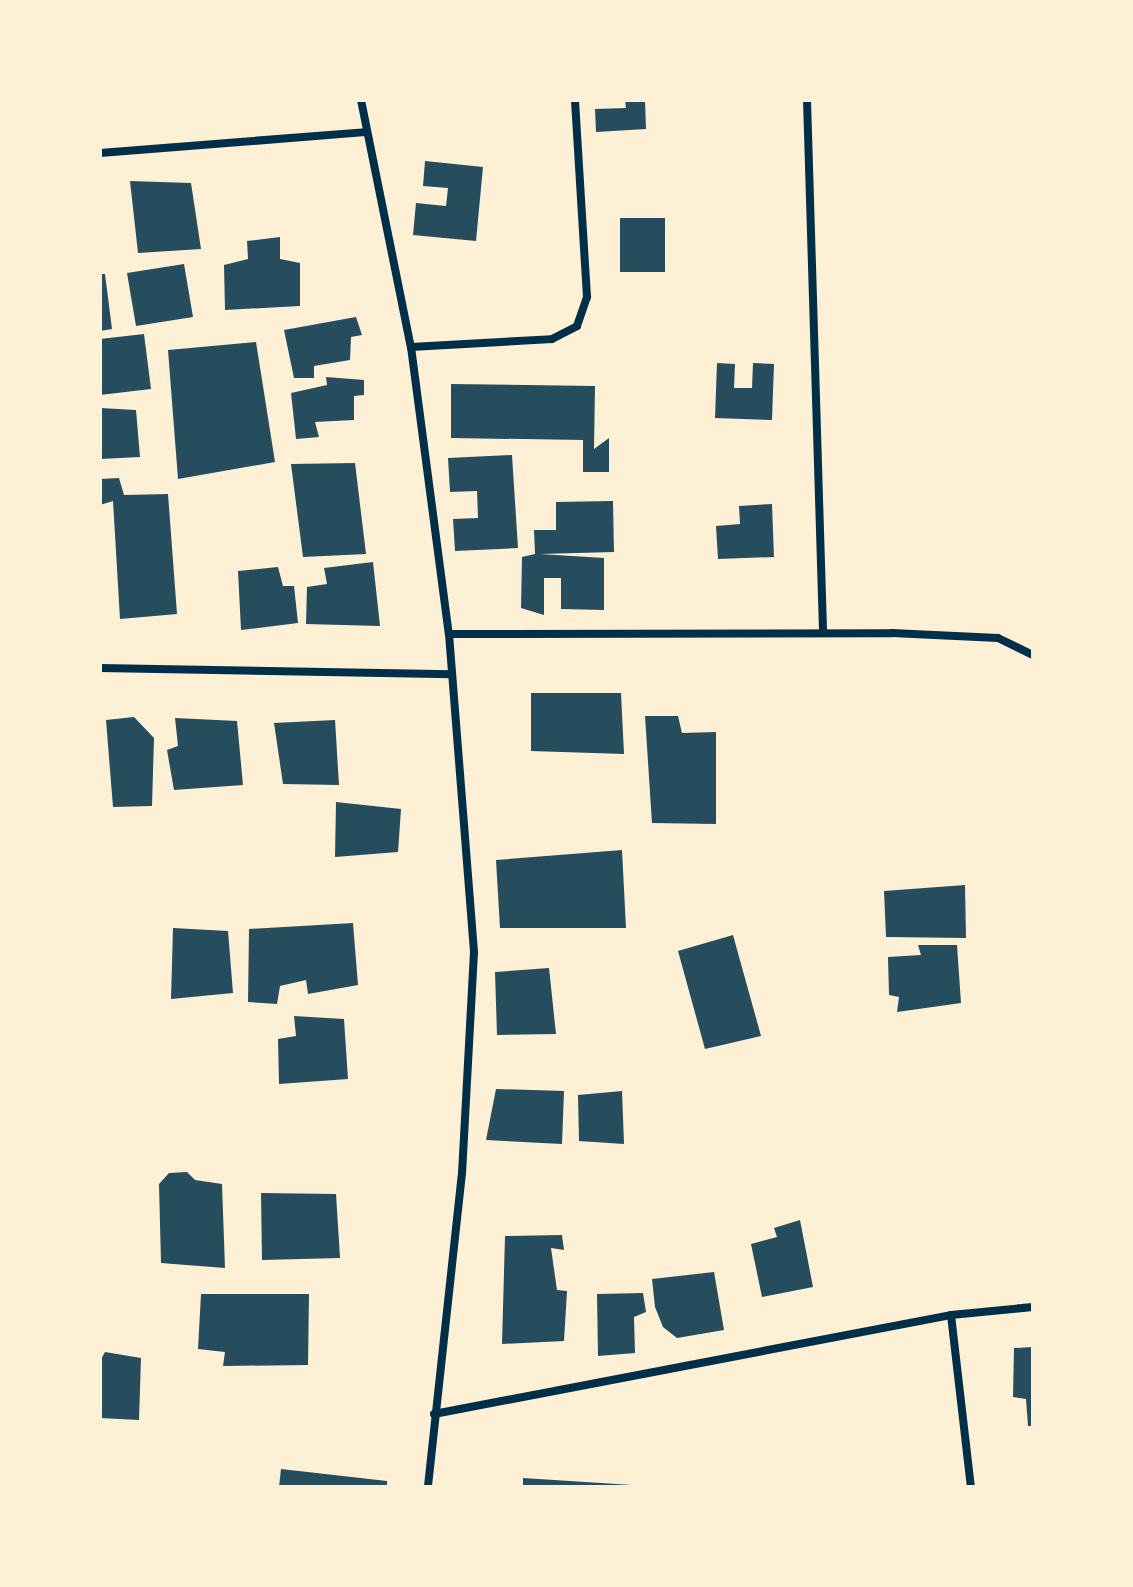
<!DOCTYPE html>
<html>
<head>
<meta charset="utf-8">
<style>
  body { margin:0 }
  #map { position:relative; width:1133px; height:1587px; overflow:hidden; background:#fdf0d5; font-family:"Asap Condensed",sans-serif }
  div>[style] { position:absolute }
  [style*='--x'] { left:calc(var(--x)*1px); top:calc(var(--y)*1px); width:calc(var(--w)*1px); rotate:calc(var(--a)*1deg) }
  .building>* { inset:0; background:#264d5e }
  .minor>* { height:8px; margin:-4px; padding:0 4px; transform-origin:4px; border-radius:4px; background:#003049 }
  span { translate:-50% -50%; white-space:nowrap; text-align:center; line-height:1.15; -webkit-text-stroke:7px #fdf0d5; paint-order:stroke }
  .frame { position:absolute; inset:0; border:102px solid #fdf0d5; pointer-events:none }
</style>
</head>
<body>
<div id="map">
  <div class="building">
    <i style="clip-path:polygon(625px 100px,645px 100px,646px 129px,596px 132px,595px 109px,626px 108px)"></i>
    <i style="clip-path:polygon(425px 161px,483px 167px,476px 241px,413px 235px,416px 203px,446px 206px,448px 188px,423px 186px)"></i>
    <i style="clip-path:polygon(130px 181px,191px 183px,201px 249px,138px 253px)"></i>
    <i style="clip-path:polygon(620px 218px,665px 218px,665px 272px,620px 272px)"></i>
    <i style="clip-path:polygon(280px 237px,280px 259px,300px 263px,300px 306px,225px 310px,224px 265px,248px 259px,247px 241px)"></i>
    <i style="clip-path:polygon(184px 264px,193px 317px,136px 326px,127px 273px)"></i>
    <i style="clip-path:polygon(100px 274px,105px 274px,112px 329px,100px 331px)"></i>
    <i style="clip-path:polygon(356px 317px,362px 335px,351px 337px,350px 360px,314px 366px,314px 378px,294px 378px,284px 330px)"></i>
    <i style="clip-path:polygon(144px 334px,151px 389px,100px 395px,100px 339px)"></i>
    <i style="clip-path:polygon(256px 342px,275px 462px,178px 479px,168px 350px)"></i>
    <i style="clip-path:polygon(717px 363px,735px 364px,734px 388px,752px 388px,753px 363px,774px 364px,772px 420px,715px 418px)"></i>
    <i style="clip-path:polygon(326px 377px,364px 380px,364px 395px,354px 396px,354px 420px,315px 422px,319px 437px,296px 439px,291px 393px,327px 385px)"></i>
    <i style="clip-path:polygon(451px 384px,595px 386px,594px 449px,609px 438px,609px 472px,583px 472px,583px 440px,451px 438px)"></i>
    <i style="clip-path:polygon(100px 408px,136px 410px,140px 457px,100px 459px)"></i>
    <i style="clip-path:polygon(512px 455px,518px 548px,455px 551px,453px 519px,478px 518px,477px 491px,450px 492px,448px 458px)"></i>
    <i style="clip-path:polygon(355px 463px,366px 554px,303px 557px,291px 464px)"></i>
    <i style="clip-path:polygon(119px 478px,124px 495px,168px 494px,177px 614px,120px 619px,113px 501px,100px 505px,100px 479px)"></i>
    <i style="clip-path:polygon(613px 501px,614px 552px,540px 554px,604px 558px,604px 610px,561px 609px,561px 578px,544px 578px,544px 615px,521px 608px,522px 557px,535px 554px,534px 530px,556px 530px,556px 502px)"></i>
    <i style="clip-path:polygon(772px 504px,774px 557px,718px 559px,716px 526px,740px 524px,739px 506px)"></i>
    <i style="clip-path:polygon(373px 562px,380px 626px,306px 624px,307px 587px,327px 584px,324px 568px)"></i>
    <i style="clip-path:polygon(278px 567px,283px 586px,294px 586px,298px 623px,241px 630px,238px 571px)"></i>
    <i style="clip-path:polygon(531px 693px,621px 693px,624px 754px,531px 751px)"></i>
    <i style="clip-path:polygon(645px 716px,678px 716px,682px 733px,716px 732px,716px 824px,652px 823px)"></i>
    <i style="clip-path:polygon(134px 717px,154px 738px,152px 806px,113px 807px,106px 720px)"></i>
    <i style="clip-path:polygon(175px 718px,237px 721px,243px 785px,174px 790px,167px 750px,178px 746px)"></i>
    <i style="clip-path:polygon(335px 720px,339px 785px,283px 784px,274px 723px)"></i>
    <i style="clip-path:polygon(336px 802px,401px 809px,398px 852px,335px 857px)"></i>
    <i style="clip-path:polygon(622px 850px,626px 928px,500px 928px,496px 860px)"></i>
    <i style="clip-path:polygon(965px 885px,966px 938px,886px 937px,884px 891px)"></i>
    <i style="clip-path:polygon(353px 923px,358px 985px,308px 994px,306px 980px,280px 986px,277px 1004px,248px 1002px,249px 929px)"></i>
    <i style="clip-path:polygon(173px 928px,228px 931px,233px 993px,171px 999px)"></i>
    <i style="clip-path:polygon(733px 935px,761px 1036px,705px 1049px,678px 951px)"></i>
    <i style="clip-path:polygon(918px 945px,957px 945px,961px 1003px,897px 1012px,899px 997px,889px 995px,888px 957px,921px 955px)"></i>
    <i style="clip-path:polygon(549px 968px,556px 1034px,497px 1035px,495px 972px)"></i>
    <i style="clip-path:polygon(294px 1016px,344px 1019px,348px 1079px,279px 1084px,278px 1039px,296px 1036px)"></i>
    <i style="clip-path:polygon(496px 1089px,564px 1091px,562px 1144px,486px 1140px)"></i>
    <i style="clip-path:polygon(622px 1091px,624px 1144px,579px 1141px,578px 1095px)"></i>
    <i style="clip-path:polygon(187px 1172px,195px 1180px,222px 1184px,225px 1268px,161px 1263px,159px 1184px,169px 1173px)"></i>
    <i style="clip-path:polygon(261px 1193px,336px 1194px,340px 1258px,262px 1260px)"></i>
    <i style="clip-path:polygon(800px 1220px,813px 1287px,762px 1297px,751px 1244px,777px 1237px,774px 1228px)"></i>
    <i style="clip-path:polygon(562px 1235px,564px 1250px,551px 1248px,557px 1290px,567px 1291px,564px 1341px,502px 1344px,505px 1236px)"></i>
    <i style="clip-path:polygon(714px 1272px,724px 1330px,677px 1338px,663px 1327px,655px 1307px,652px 1279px)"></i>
    <i style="clip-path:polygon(643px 1293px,646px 1312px,634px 1317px,635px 1353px,598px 1356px,597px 1294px)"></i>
    <i style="clip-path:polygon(201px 1294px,309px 1294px,308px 1365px,223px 1366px,225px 1352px,198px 1349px)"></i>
    <i style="clip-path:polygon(1033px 1347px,1033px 1426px,1028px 1426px,1026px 1399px,1013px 1397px,1014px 1348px)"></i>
    <i style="clip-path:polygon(105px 1352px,141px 1358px,139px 1420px,100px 1418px,100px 1361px)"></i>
    <i style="clip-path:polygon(281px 1469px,387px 1481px,387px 1487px,279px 1487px)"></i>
    <i style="clip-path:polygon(523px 1478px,632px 1485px,632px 1487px,523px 1487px)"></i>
  </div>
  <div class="minor">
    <i style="--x:361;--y:100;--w:252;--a:78.6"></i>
    <i style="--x:411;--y:347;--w:290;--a:82.5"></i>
    <i style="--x:449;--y:634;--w:319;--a:85.5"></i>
    <i style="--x:474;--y:952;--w:221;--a:93.1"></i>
    <i style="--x:462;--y:1173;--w:316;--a:96.2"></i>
    <i style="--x:807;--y:100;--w:530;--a:88.27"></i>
    <i style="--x:100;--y:153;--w:266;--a:-4.5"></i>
    <i style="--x:411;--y:347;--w:141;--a:-3.2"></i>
    <i style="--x:552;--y:339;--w:28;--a:-27"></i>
    <i style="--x:577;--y:326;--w:31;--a:-71"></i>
    <i style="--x:587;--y:297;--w:197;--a:-93.5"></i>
    <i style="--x:449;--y:634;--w:443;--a:-0.1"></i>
    <i style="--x:892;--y:633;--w:106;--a:2.7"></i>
    <i style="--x:998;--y:638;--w:39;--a:26"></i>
    <i style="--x:100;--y:668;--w:352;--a:1"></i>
    <i style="--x:951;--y:1315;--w:173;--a:83.4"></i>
    <i style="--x:434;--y:1414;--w:526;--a:-10.84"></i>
    <i style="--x:951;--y:1315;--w:82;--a:-5.6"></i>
  </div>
  <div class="frame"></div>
</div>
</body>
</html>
